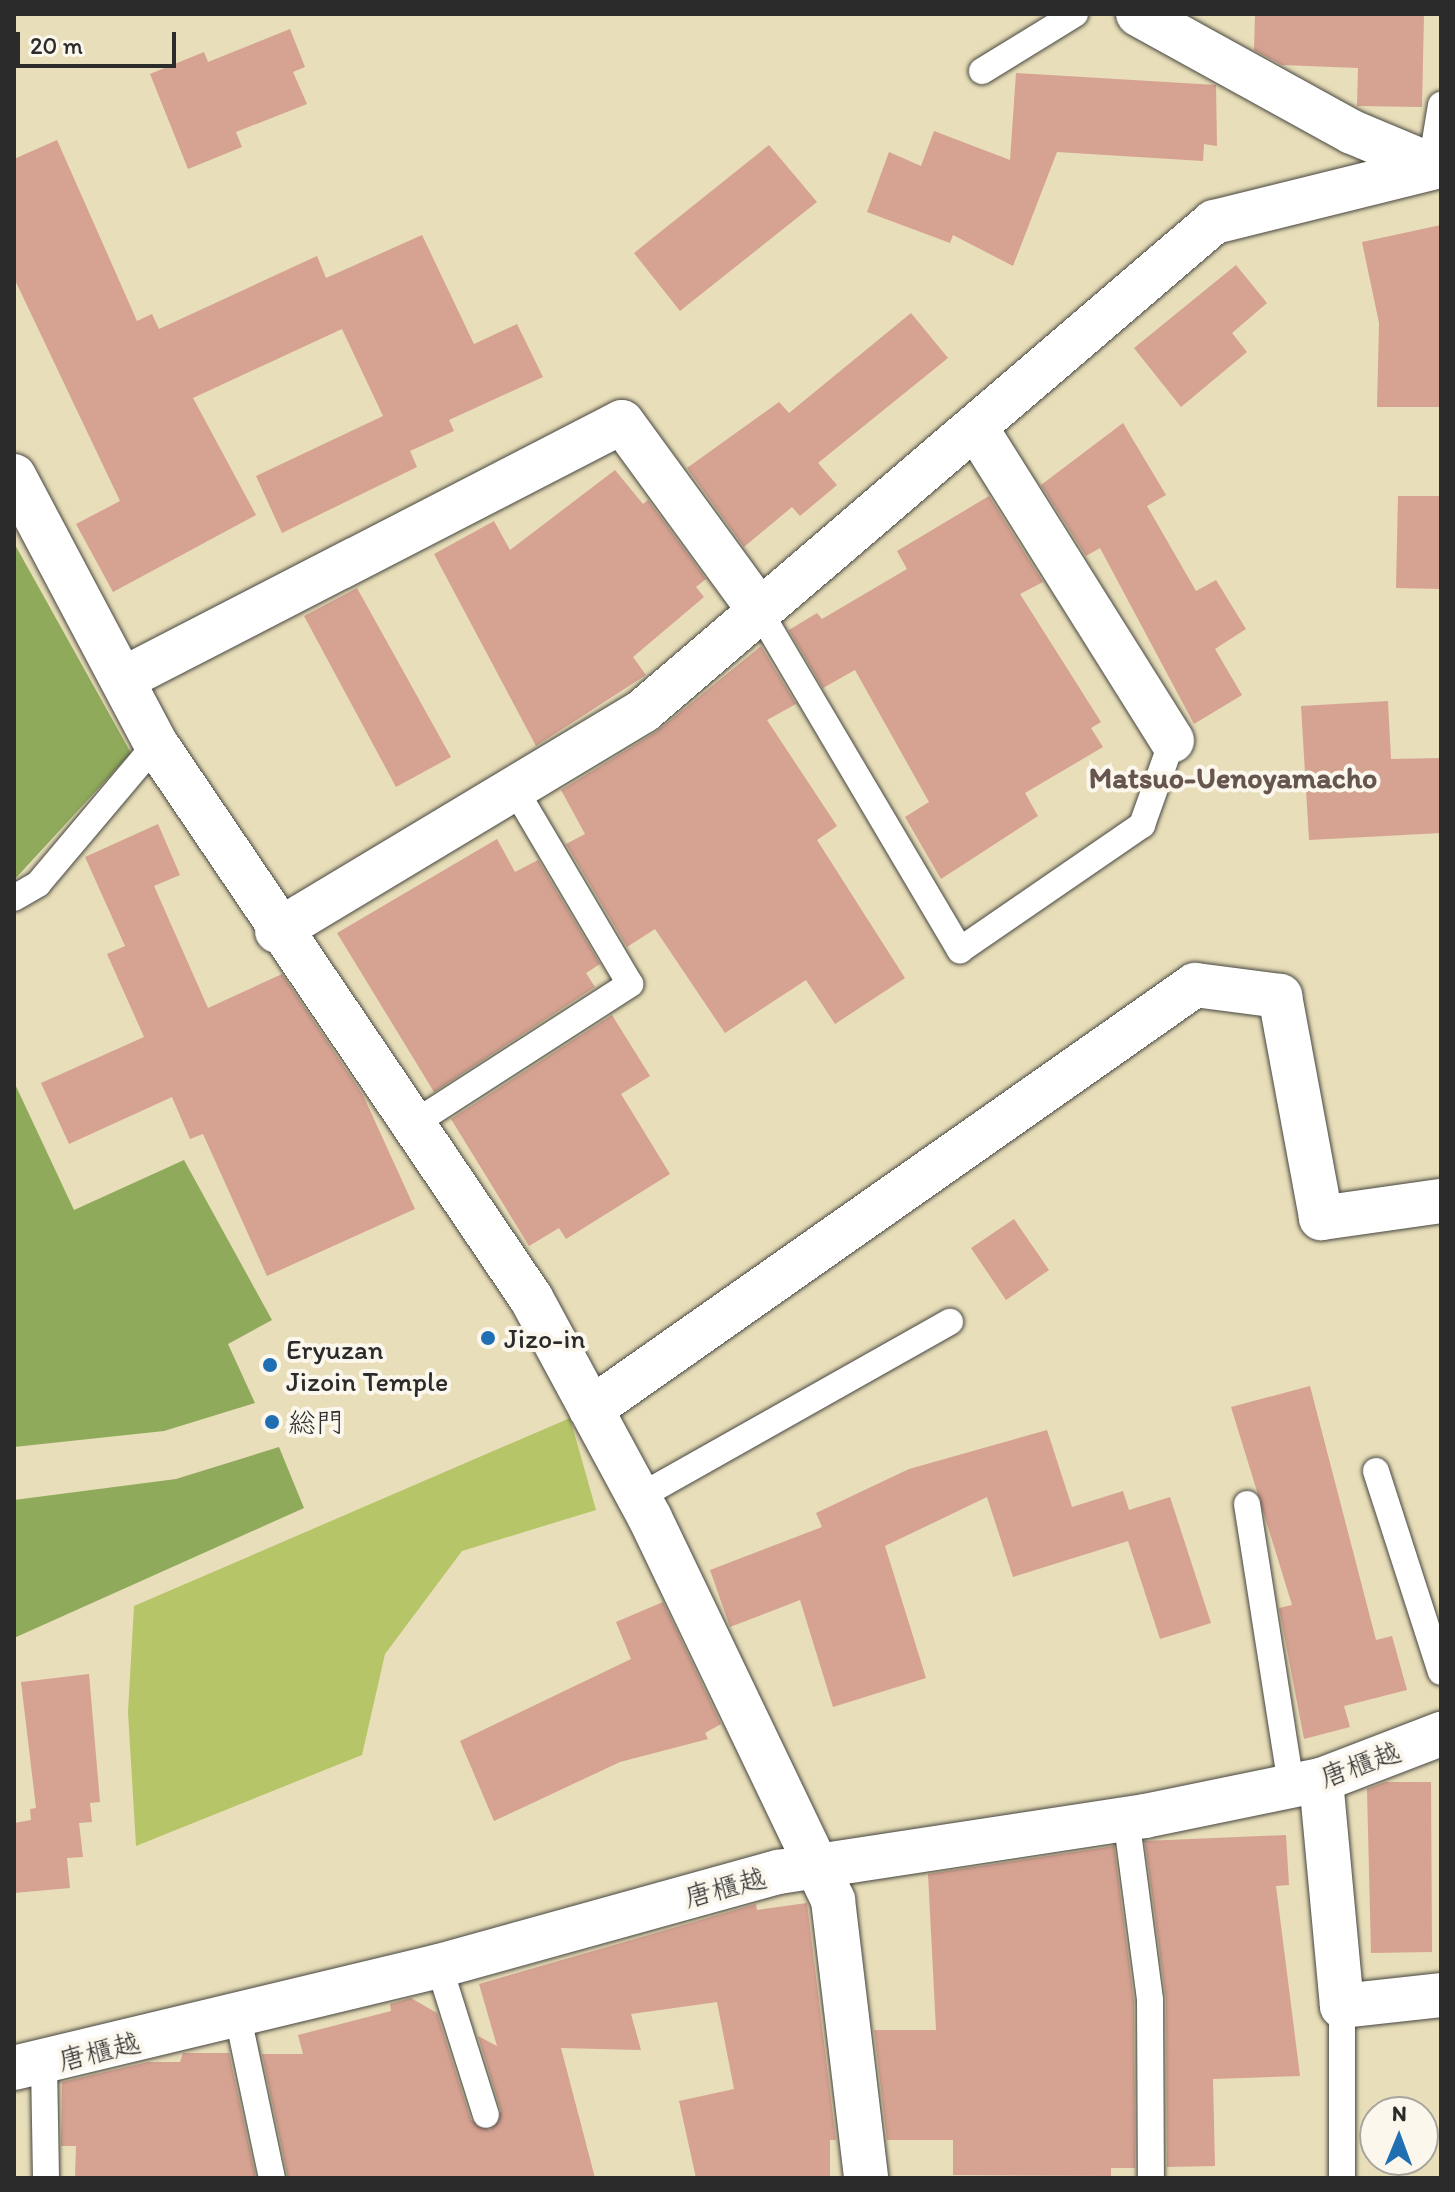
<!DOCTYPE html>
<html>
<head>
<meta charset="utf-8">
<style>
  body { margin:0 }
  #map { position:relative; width:1455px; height:2192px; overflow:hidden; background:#e8deb9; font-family:Itim,"Klee One",sans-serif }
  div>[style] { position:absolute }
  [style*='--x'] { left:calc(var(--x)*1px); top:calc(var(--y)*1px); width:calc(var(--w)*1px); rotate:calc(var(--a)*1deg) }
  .green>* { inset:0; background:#b6c568 }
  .forest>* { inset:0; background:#90aa5c }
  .building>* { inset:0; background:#d6a292 }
  .roads { filter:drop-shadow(0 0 2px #474640) drop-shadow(0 0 2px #474640) }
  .lane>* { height:26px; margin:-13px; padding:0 13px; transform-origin:13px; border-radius:13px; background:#fff }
  .street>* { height:44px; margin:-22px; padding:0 22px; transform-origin:22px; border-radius:22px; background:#fff }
  .dots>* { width:22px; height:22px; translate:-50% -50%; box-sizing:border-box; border:4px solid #fbf7ec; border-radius:50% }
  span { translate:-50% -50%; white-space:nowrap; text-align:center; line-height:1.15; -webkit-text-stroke:8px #fbf7ec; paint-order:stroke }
  .poi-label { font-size:28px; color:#2b2b2b }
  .left { translate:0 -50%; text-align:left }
  .street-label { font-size:28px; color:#2b2b2b }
  .neighbourhood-label { font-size:30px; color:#67554f; font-weight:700 }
  .frame { position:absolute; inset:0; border:16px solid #2b2b2b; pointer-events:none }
  .north { position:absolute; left:1359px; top:2096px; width:80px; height:80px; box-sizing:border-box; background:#fbf7ec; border:2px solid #a8a59f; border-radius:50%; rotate:1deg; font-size:22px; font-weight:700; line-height:32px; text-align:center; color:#2b2b2b }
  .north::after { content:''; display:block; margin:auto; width:28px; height:36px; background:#1f6fb2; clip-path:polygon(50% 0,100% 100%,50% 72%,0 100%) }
  .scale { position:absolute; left:16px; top:32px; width:160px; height:36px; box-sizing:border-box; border:4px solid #2b2b2b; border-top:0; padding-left:10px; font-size:24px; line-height:28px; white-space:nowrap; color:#2b2b2b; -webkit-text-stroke:6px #fbf7ec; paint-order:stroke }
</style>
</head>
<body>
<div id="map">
  <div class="green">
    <i style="clip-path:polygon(570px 1418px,596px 1510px,462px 1551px,385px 1654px,362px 1755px,136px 1846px,128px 1712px,134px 1606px)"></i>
  </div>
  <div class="forest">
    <i style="clip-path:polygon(14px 543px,131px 753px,14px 880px)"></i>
    <i style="clip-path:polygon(14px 1082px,74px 1210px,184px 1160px,272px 1320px,228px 1344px,255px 1403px,164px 1431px,14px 1447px)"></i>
    <i style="clip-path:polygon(279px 1447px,304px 1508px,14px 1638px,14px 1500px,176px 1479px)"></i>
  </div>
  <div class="building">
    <i style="clip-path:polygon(1255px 14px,1424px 14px,1422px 107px,1357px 106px,1358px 68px,1282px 65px,1254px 50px)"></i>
    <i style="clip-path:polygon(290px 29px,305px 67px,293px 72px,307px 104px,236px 132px,242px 147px,188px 169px,150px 74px,204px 52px,208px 62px)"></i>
    <i style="clip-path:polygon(1016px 73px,1216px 85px,1217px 146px,1204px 144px,1203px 161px,1057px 152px,1013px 266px,953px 235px,950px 243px,867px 212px,889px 152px,921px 166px,934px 131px,1010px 160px)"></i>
    <i style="clip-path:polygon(57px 140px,137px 321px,152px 314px,159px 329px,317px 256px,326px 278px,422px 235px,474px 344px,517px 324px,543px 377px,449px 420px,454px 431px,410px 451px,417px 467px,282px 533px,256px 476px,383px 416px,342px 329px,193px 398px,256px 515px,113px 592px,76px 524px,120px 501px,14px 278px,14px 159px)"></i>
    <i style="clip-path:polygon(769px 145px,817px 202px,680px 311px,634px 253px)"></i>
    <i style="clip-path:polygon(1441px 225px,1441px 407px,1377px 407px,1379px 323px,1362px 242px)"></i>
    <i style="clip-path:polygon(1236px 265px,1267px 303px,1232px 333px,1247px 352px,1181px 407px,1134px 348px)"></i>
    <i style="clip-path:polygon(911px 313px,948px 358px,818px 463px,837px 485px,800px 516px,792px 507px,744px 547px,687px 468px,779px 402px,789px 413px)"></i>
    <i style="clip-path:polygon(1123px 423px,1166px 495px,1147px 506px,1196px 591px,1216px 580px,1246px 629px,1215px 649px,1242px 695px,1194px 724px,1100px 548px,1086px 556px,1041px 485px)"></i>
    <i style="clip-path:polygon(615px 470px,643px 504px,648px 500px,706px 579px,696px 587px,704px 597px,633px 657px,646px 675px,536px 746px,434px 554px,494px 521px,510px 550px)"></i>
    <i style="clip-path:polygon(989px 496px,1043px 582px,1020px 594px,1101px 722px,1091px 728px,1103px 747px,1025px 793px,1038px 816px,941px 879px,905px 817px,929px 802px,855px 670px,823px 688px,789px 630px,817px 613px,822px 619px,907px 569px,897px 551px)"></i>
    <i style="clip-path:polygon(1398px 496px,1441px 496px,1441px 589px,1396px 588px)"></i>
    <i style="clip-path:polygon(357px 588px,451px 757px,396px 787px,304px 616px)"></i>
    <i style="clip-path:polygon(761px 646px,796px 704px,767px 720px,837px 826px,817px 840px,905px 978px,835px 1024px,806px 980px,725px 1033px,655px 929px,627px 947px,566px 844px,585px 834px,561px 790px,656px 732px)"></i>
    <i style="clip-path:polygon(1388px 701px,1391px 759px,1441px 758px,1441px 833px,1309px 840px,1301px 706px)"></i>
    <i style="clip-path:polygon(158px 824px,180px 875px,154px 886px,208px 1008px,282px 974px,363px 1095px,415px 1209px,267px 1276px,203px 1134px,190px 1139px,172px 1097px,69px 1144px,41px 1083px,144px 1037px,107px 954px,125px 946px,85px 857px)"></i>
    <i style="clip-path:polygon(497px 839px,515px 872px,538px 860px,600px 964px,586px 973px,595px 987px,434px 1092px,337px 933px)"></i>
    <i style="clip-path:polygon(612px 1015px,650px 1076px,621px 1094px,670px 1174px,566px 1239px,559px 1228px,529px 1246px,451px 1119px)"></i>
    <i style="clip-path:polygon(1014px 1219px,1049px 1270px,1006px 1300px,971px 1248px)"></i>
    <i style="clip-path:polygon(1310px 1386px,1376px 1640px,1392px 1636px,1407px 1690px,1344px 1706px,1350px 1727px,1304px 1739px,1279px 1608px,1292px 1605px,1231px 1407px)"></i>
    <i style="clip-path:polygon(1047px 1430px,1072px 1507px,1123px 1491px,1129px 1510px,1170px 1497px,1211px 1623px,1160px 1639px,1128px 1541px,1013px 1577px,987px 1497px,885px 1546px,926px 1678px,833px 1707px,800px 1600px,730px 1627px,710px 1570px,822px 1527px,816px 1513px,909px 1469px)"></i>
    <i style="clip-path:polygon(663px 1602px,721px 1724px,705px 1733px,708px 1739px,620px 1762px,494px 1821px,460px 1741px,631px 1659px,616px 1622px)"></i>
    <i style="clip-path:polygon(89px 1674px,100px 1802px,90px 1803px,92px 1822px,79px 1823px,83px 1857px,67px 1858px,70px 1888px,14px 1893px,14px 1823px,31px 1820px,30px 1809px,36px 1808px,21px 1682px)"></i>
    <i style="clip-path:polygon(1385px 1782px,1431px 1782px,1432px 1952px,1371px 1953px,1367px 1789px)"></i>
    <i style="clip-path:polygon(1286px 1835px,1289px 1885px,1276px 1886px,1300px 2076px,1213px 2079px,1215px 2166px,1167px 2167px,1166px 2000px,1145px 1841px)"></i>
    <i style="clip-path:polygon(1114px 1846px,1134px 2001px,1135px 2168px,1111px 2168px,1111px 2176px,953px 2175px,953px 2140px,887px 2140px,874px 2030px,936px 2030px,928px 1874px)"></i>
    <i style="clip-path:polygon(807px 1903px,836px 2140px,830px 2140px,830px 2178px,696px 2178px,679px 2101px,734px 2089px,717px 2002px,631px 2014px,641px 2050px,561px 2048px,595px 2178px,288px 2178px,262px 2054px,303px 2054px,298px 2035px,391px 2011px,390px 2004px,411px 1998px,437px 2013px,471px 2120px,490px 2130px,501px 2111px,478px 2036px,497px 2046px,479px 1984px,756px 1904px,757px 1910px)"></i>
    <i style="clip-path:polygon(183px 2053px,229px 2053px,256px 2178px,75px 2178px,76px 2146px,61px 2146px,62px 2082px,148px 2062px,180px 2062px)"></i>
  </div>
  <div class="roads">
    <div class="lane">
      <i style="--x:982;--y:71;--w:109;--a:-31.5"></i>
      <i style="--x:1431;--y:165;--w:61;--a:-80.5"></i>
      <i style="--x:757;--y:607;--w:399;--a:59.4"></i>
      <i style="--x:960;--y:950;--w:221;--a:-34.5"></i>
      <i style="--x:1142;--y:825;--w:89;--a:-70.3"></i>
      <i style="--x:14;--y:898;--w:28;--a:-30"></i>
      <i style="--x:38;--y:884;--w:183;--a:-49.9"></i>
      <i style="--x:410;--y:1126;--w:262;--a:-32.8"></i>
      <i style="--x:630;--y:984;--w:228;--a:-120.6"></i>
      <i style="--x:1376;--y:1471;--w:211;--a:72.1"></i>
      <i style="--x:639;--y:1497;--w:357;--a:-29.4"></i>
      <i style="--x:1247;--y:1504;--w:285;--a:81.1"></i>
      <i style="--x:1126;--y:1817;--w:185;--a:82.5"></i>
      <i style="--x:1150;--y:2000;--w:178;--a:89.7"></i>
      <i style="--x:439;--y:1966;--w:156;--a:72.5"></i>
      <i style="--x:238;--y:2017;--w:165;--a:78.1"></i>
      <i style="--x:44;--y:2064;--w:114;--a:89"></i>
      <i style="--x:1342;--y:2178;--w:172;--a:-90"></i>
    </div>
    <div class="street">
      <i style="--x:1138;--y:14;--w:244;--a:28.9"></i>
      <i style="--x:1352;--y:132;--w:86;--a:22.7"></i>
      <i style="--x:976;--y:428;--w:369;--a:57.9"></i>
      <i style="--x:14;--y:476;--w:303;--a:62.1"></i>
      <i style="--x:156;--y:744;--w:669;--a:55.91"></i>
      <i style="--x:531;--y:1298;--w:250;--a:61.6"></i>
      <i style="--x:650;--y:1518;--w:424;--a:64.4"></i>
      <i style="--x:833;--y:1900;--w:280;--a:83.2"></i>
      <i style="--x:123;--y:679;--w:561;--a:-27.25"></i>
      <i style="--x:622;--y:422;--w:229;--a:53.9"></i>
      <i style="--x:277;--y:931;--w:427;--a:-31"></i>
      <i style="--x:643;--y:711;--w:752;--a:-40.58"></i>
      <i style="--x:1214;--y:222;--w:234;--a:-13.9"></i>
      <i style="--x:591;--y:1409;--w:738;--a:-35.07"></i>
      <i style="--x:1195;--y:985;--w:86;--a:7.4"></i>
      <i style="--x:1280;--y:996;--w:226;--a:79.5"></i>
      <i style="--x:1321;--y:1218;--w:121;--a:-8.1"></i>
      <i style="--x:1321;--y:1780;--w:227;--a:84.7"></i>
      <i style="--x:1342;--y:2006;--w:100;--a:-6.3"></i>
      <i style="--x:14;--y:2068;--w:437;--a:-13.5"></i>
      <i style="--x:439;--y:1966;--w:353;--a:-15.5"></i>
      <i style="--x:779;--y:1872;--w:370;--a:-8.7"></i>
      <i style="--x:1145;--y:1816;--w:180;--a:-11.6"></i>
      <i style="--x:1321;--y:1780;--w:129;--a:-21"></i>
    </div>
  </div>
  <div class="dots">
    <i style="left:488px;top:1338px;background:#1f6fb2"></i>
    <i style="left:270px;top:1365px;background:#1f6fb2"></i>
    <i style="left:272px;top:1422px;background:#1f6fb2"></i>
  </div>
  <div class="poi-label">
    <span class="left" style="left:504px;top:1338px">Jizo-in</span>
    <span class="left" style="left:286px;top:1365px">Eryuzan<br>Jizoin Temple</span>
    <span class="left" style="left:288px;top:1422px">総門</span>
  </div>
  <div class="street-label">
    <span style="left:1360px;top:1764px;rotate:-20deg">唐櫃越</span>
    <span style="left:725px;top:1887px;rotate:-15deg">唐櫃越</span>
    <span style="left:99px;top:2051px;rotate:-14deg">唐櫃越</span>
  </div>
  <div class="neighbourhood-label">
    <span style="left:1233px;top:778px">Matsuo-Uenoyamacho</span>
  </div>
  <div class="frame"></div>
  <div class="north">N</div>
  <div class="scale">20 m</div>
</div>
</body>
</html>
